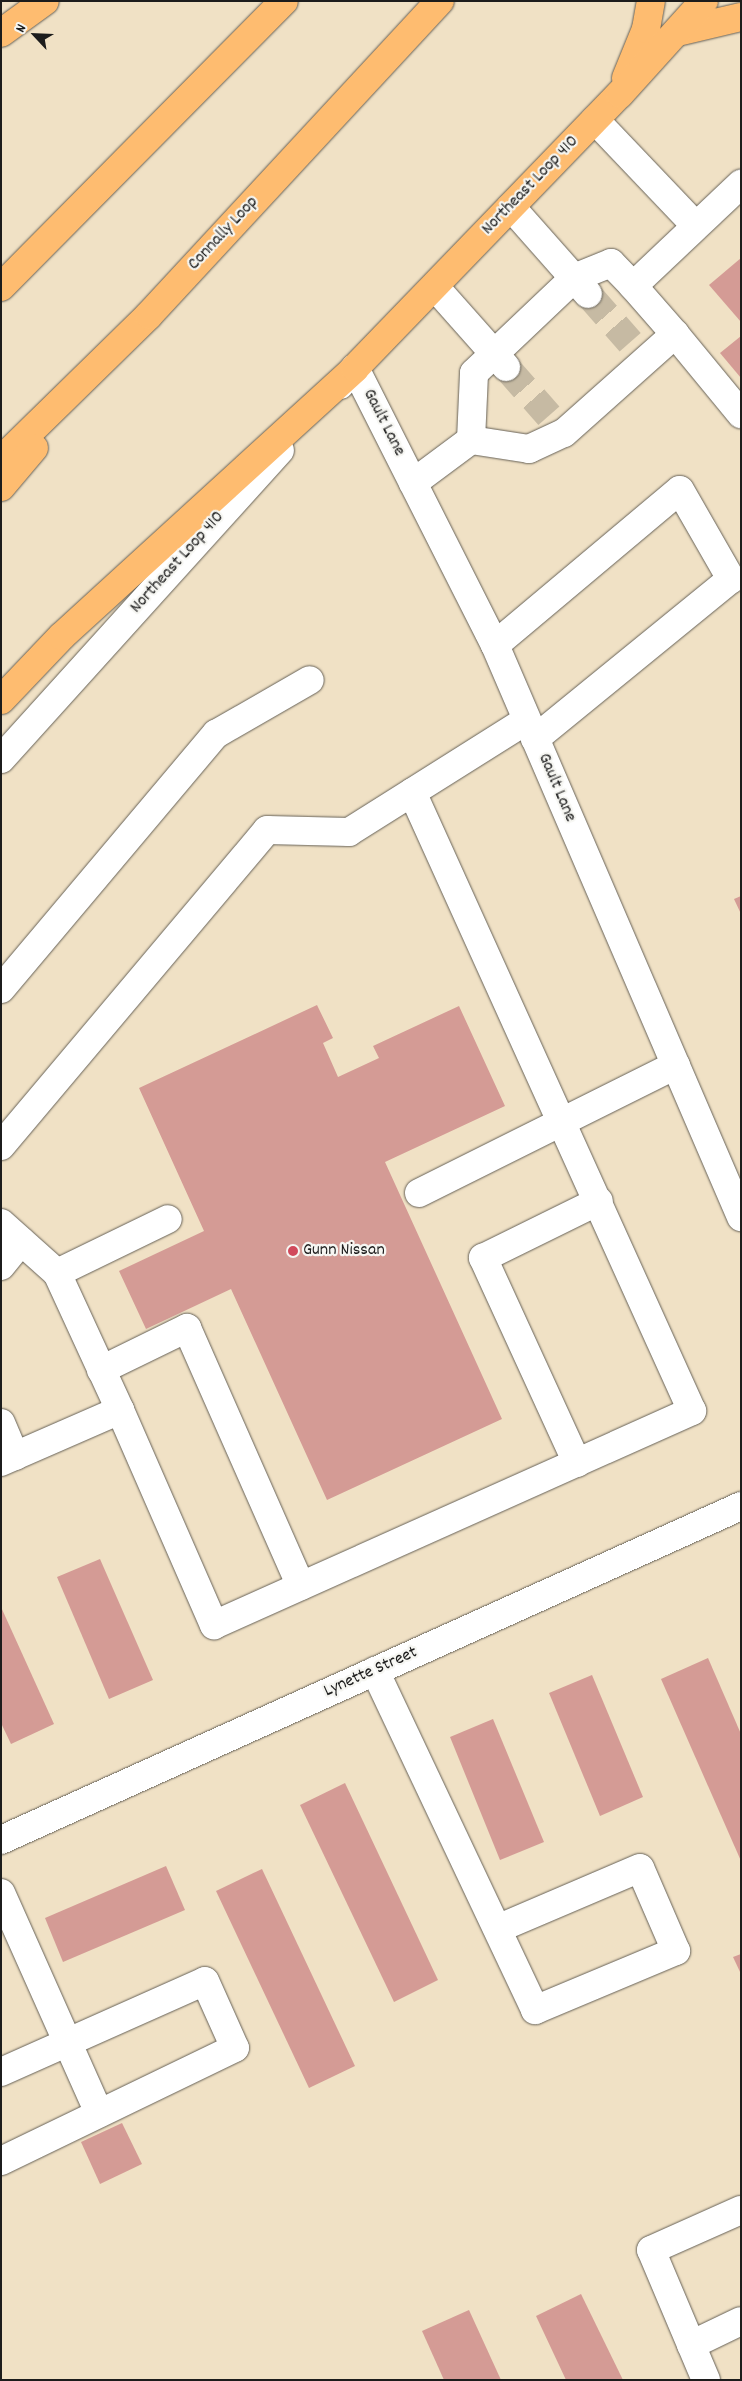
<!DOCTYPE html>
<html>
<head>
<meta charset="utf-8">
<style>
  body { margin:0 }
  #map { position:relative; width:742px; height:2381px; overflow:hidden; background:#f0e1c5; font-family:Dekko,sans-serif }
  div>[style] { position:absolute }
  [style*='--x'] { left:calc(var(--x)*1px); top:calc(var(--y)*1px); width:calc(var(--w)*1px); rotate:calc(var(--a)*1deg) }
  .building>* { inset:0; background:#d49b95 }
  .minor-tunnel>* { height:28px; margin-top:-14px; transform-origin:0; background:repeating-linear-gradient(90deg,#c6baa3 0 28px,transparent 0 42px) }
  .roads { filter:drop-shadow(0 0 1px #666157) drop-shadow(0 0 1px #666157) }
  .minor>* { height:28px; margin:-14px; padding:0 14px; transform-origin:14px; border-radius:14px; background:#fff }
  .major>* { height:28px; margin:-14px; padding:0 14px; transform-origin:14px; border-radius:14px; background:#febc70 }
  .highway>* { height:28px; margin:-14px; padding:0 14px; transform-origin:14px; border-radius:14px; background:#febc70 }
  .dots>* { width:14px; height:14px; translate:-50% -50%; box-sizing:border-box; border:2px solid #f6f6f2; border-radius:50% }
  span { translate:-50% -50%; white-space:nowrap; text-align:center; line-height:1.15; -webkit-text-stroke:4.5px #f6f6f2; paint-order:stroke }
  .street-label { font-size:18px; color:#1c1c1c }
  .poi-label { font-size:18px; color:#1c1c1c }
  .left { translate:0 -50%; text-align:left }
  .frame { position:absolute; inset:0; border:2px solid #1c1c1c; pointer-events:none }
  .north { position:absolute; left:10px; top:10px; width:50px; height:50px; -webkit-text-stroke:4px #f6f6f2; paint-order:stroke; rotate:295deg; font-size:14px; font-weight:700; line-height:20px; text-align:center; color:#1c1c1c }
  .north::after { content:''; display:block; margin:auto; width:18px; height:22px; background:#1c1c1c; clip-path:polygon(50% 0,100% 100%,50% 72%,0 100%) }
</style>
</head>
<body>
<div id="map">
  <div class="building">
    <i style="clip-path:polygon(741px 258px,741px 322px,709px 285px)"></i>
    <i style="clip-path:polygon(741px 336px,741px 378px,720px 353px)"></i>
    <i style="clip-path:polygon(741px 896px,741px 914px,734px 899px)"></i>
    <i style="clip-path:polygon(317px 1005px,333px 1038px,323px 1043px,338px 1077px,379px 1058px,373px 1046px,459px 1006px,505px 1106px,385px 1162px,502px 1419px,327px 1500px,231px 1289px,146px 1329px,119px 1271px,204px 1231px,139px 1088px)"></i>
    <i style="clip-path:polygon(100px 1559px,153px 1680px,109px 1699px,57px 1577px)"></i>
    <i style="clip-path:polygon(1px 1607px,54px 1724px,11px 1744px,1px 1723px)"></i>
    <i style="clip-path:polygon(708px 1658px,741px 1734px,741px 1861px,661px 1679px)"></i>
    <i style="clip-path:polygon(592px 1675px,643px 1797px,600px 1816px,549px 1693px)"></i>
    <i style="clip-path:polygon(493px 1719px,544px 1842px,500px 1860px,450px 1737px)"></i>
    <i style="clip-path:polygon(345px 1783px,438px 1980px,394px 2002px,300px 1805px)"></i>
    <i style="clip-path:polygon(166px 1866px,185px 1910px,63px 1962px,45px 1918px)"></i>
    <i style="clip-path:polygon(262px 1869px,355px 2066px,309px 2088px,216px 1891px)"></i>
    <i style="clip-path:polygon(741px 1954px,741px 1974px,733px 1957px)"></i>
    <i style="clip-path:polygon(122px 2123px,142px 2164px,100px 2184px,81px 2142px)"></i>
    <i style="clip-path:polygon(581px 2294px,623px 2380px,566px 2380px,536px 2316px)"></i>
    <i style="clip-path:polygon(469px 2310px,501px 2380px,444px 2380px,422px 2331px)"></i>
  </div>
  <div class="minor-tunnel">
    <i style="--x:588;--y:294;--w:64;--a:48.8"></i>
    <i style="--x:506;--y:367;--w:65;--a:48.7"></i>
  </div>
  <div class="roads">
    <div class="minor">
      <i style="--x:595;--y:120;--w:145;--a:46.4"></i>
      <i style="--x:511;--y:207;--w:116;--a:48.5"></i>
      <i style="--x:435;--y:287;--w:107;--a:48.4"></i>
      <i style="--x:675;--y:334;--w:104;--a:50.5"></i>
      <i style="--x:340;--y:385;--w:23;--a:-49"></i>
      <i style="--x:355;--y:368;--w:310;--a:63.2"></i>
      <i style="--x:495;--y:645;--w:623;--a:66.73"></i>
      <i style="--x:471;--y:440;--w:67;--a:-87.4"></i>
      <i style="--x:474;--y:373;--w:138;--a:-43.5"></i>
      <i style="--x:574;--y:278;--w:40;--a:-22"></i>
      <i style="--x:611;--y:263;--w:32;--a:46"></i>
      <i style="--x:413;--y:483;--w:72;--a:-36.6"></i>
      <i style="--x:471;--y:440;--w:59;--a:8.8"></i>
      <i style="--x:529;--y:449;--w:38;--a:-25"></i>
      <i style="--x:564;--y:433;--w:149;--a:-41.7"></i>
      <i style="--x:675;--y:334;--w:64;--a:-131.2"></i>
      <i style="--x:633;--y:286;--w:149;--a:-43.4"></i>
      <i style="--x:495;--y:645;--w:241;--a:-40"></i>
      <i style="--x:680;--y:490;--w:103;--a:60.2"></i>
      <i style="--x:731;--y:579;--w:253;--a:140.8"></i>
      <i style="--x:1;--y:759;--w:416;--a:-47.9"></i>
      <i style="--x:1;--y:989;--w:334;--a:-49.9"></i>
      <i style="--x:216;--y:734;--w:108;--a:-29.9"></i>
      <i style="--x:1;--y:1146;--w:413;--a:-49.9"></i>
      <i style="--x:267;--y:830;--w:82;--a:1.4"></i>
      <i style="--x:349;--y:832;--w:210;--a:-32.2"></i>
      <i style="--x:419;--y:1193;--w:287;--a:-26.5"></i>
      <i style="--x:1;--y:1223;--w:75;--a:41.8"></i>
      <i style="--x:57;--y:1273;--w:151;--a:65.3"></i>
      <i style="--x:1;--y:1266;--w:32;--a:-51"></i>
      <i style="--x:57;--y:1273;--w:123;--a:-25.9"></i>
      <i style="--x:101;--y:1370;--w:96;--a:-26"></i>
      <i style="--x:187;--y:1328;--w:282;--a:66.2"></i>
      <i style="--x:1;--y:1423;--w:36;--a:67"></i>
      <i style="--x:1;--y:1462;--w:130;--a:-23.6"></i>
      <i style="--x:120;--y:1410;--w:235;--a:66.4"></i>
      <i style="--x:214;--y:1625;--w:524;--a:-24.12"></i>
      <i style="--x:692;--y:1411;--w:679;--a:-114.34"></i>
      <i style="--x:577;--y:1463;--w:226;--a:-114.6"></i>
      <i style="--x:483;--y:1258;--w:129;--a:-26.2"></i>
      <i style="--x:375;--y:1671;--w:375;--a:64.7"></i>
      <i style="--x:535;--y:2010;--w:153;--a:-22.7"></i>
      <i style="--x:676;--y:1951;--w:90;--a:-113.4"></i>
      <i style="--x:640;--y:1868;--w:155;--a:156.9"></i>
      <i style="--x:1;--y:1840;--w:812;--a:-24.29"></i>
      <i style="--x:1;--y:1893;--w:241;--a:66"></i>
      <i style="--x:1;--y:2072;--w:223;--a:-24"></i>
      <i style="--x:205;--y:1981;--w:73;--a:65.9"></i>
      <i style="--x:235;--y:2048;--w:260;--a:154.2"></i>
      <i style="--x:691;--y:2345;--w:55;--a:-25.6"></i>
      <i style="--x:706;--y:2380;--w:141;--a:-112.9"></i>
      <i style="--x:651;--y:2250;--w:98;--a:-24"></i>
    </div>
    <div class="major">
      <i style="--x:677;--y:32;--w:66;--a:-13.2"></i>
      <i style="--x:626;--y:78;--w:53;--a:-67.8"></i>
      <i style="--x:646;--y:29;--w:28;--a:-80"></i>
      <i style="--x:1;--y:700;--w:88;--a:-46.4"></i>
      <i style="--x:62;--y:636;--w:397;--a:-42.4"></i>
      <i style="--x:355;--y:368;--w:381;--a:-46"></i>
      <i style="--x:620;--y:94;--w:125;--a:-47.9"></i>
    </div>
    <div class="highway">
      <i style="--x:1;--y:33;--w:54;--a:-36"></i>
      <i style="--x:1;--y:287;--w:402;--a:-45.3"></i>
      <i style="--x:1;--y:460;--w:207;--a:-44.4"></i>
      <i style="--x:149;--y:315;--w:428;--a:-47.2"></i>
      <i style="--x:1;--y:487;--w:51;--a:-49.8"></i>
    </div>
  </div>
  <div class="dots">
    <i style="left:293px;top:1251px;background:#d1495b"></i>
  </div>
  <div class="street-label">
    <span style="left:531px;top:186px;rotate:-46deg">Northeast Loop 410</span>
    <span style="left:224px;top:234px;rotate:-47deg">Connally Loop</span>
    <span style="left:383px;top:423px;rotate:63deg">Gault Lane</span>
    <span style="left:178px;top:563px;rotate:-48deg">Northeast Loop 410</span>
    <span style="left:556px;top:788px;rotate:67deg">Gault Lane</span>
    <span style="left:371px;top:1673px;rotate:-24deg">Lynette Street</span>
  </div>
  <div class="poi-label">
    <span class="left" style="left:303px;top:1251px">Gunn Nissan</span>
  </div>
  <div class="frame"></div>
  <div class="north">N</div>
</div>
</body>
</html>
